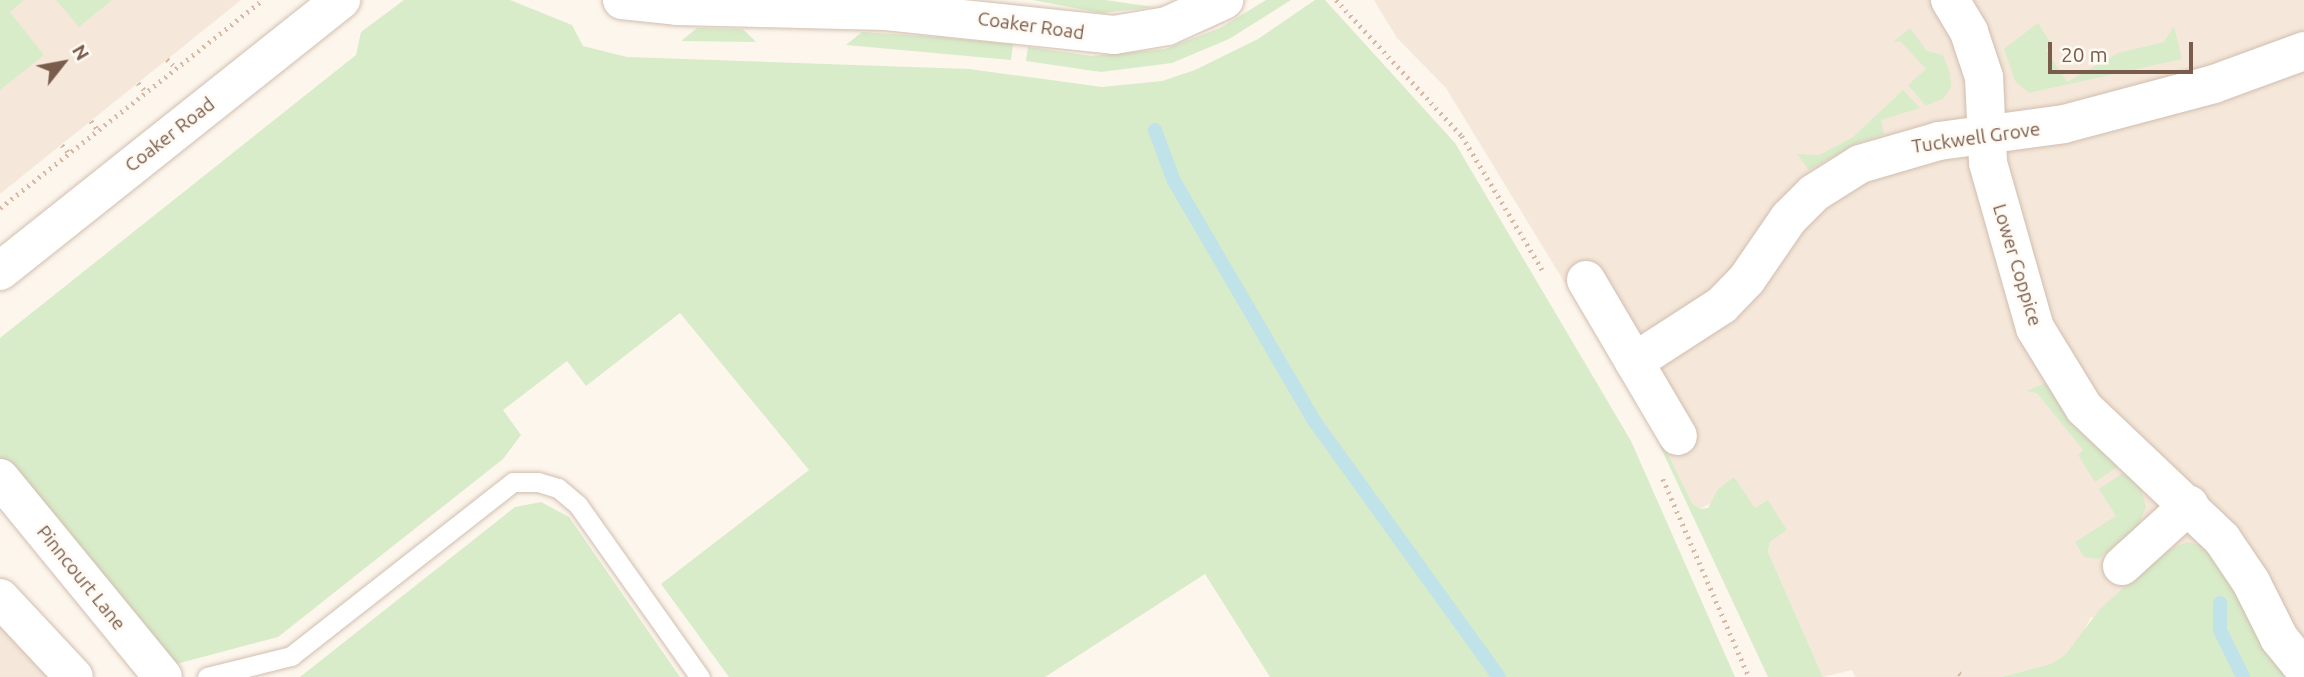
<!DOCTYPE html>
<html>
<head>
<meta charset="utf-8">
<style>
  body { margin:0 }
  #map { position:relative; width:2304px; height:677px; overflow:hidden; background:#fdf6ec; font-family:Ubuntu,sans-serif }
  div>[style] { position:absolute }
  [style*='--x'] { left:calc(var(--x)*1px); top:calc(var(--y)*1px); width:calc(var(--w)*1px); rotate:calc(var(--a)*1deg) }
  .residential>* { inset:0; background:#f5e8da }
  .green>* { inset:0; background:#d8ecc9 }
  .stream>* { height:14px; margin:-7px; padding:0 7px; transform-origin:7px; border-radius:7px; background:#bfe3e8 }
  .path>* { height:4.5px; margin-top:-2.25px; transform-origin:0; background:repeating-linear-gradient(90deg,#d9b8a5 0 2px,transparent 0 7px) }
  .roads { filter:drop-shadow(0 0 2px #d1beb0) drop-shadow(0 0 2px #d1beb0) }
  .service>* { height:19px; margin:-9.5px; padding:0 9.5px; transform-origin:9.5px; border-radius:9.5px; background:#fff }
  .minor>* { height:38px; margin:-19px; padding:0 19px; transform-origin:19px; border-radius:19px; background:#fff }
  span { translate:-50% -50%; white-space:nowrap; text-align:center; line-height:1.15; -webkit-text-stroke:5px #fffaf3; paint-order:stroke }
  .street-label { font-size:19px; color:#7a5c4d }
  .north { position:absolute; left:28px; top:28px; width:70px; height:70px; -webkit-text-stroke:5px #fffaf3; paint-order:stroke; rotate:59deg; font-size:19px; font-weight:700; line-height:28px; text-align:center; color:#7a5c4d }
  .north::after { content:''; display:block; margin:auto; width:24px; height:32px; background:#7a5c4d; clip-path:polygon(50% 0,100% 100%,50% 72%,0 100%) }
  .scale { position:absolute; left:2048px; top:42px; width:145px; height:32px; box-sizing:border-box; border:4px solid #7a5c4d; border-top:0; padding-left:9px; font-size:21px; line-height:24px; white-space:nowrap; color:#7a5c4d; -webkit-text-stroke:5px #fffaf3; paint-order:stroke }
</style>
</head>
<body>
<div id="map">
  <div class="residential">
    <i style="clip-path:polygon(0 0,241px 0,0 194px)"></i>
    <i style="clip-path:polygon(1374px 0,2304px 0,2304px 677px,2091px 617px,2077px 644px,2065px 655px,2050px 664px,2001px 677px,1855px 677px,1852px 670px,1823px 677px,1768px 552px,1770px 542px,1787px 530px,1768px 501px,1755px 508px,1713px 502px,1700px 509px,1692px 503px,1663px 444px,1446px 88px,1397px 38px)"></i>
    <i style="clip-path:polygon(0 608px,65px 677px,0 677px)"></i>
  </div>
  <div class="green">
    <i style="clip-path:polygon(0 0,24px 0,10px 12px,44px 55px,0 90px)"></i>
    <i style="clip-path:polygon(56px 0,112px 0,79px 27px)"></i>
    <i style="clip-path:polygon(404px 0,510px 0,572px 25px,583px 46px,627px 57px,969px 69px,1102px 87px,1162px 81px,1195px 70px,1258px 39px,1315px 0,1325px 0,1455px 143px,1631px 441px,1735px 677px,1270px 677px,1205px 574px,1045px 677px,729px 677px,661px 584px,809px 470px,680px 313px,586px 386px,567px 361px,503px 410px,521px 435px,503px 459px,278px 637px,165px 667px,0 463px,0 338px,356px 55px,361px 32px)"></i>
    <i style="clip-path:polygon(1033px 0,1105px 0,1154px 7px,1101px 13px)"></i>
    <i style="clip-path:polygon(1266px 0,1291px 0,1229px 39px,1172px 63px,1101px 72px,1026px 61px,1028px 47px,1092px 56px,1165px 49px,1220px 28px)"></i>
    <i style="clip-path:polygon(2038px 23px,2052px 45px,2046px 50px,2067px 82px,2118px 53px,2164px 42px,2174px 26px,2182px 59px,2029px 93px,2015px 81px,2004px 49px)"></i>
    <i style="clip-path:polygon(697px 28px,743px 29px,756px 42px,681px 41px)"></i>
    <i style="clip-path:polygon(1910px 28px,1927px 51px,1943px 55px,1950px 73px,1951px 87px,1944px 98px,1926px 106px,1908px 85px,1926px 69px,1900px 41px,1892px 43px)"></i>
    <i style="clip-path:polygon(862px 32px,939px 37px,1013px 44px,1011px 60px,846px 45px)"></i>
    <i style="clip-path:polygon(1903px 90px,1920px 108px,1881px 120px,1884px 134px,1855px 144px,1809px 170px,1797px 154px,1819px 155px,1853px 137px)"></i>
    <i style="clip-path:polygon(2048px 382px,2120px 465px,2095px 482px,2078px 455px,2083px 450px,2037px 393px,2026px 391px)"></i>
    <i style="clip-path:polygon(1663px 444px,1692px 503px,1700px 509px,1708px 508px,1718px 489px,1734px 477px,1755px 508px,1768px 500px,1787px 530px,1770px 542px,1768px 552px,1823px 677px,1768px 677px,1660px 446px)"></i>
    <i style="clip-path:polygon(2126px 471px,2141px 488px,2146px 507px,2138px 527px,2098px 559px,2084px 557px,2075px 542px,2116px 516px,2099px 489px)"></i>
    <i style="clip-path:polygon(541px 502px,569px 517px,680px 677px,300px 677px,515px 507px)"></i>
    <i style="clip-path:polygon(2187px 542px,2205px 546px,2291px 677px,2001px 677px,2050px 664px,2065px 655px,2100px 609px,2162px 553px)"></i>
  </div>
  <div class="stream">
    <i style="--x:1155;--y:130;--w:54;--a:69.6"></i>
    <i style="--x:1174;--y:181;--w:279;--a:59.7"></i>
    <i style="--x:1315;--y:422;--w:314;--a:54.2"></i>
    <i style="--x:2220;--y:603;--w:27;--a:90"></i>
    <i style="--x:2220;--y:630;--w:52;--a:63.9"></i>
  </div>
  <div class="path">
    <i style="--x:1336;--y:0;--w:185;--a:47.2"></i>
    <i style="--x:1462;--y:136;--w:157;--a:59"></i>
    <i style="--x:167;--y:59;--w:13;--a:45"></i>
    <i style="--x:138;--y:83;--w:12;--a:48"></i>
    <i style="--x:91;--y:121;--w:11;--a:52"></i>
    <i style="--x:62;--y:145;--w:11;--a:49"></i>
    <i style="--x:0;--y:208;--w:335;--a:-38.4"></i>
    <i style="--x:1663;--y:479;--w:216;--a:66.5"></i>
    <i style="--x:1959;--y:673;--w:6;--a:39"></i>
  </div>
  <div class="roads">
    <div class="service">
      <i style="--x:207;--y:677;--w:87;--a:-14"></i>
      <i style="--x:291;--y:656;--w:282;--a:-38.1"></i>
      <i style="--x:513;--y:482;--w:25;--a:0"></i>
      <i style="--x:538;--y:482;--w:21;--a:17"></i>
      <i style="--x:558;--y:488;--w:26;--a:40"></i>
      <i style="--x:578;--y:505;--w:211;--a:54.7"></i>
    </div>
    <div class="minor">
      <i style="--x:622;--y:0;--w:55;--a:6.2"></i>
      <i style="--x:677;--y:6;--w:209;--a:1.4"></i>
      <i style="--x:886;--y:11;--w:229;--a:6"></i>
      <i style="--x:1114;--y:35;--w:54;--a:-9.6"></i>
      <i style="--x:1167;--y:26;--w:63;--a:-24.5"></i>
      <i style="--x:1950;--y:0;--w:37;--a:59"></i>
      <i style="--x:1969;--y:32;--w:47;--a:71.6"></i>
      <i style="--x:1984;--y:77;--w:86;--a:87.3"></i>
      <i style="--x:1988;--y:163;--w:172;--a:74.1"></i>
      <i style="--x:2035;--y:328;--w:94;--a:58.5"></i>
      <i style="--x:2084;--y:408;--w:190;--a:43.5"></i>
      <i style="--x:2222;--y:539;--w:52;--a:56"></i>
      <i style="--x:2251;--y:582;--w:63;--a:63.4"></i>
      <i style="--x:2279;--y:638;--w:40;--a:51"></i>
      <i style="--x:0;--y:271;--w:436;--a:-38.5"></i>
      <i style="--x:1586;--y:280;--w:181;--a:59.5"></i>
      <i style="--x:1634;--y:362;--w:105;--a:-32.9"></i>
      <i style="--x:1722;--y:305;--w:36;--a:-46"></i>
      <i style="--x:1747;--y:279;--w:74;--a:-55.5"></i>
      <i style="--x:1789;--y:218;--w:35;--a:-45"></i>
      <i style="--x:1814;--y:193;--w:54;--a:-32.2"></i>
      <i style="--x:1860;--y:164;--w:82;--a:-16.2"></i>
      <i style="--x:1939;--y:141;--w:126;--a:-7.7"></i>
      <i style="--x:2064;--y:124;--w:155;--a:-14.9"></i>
      <i style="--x:2214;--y:84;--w:96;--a:-20.1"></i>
      <i style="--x:0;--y:478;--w:257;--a:50.7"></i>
      <i style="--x:2122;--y:566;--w:91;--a:-42.3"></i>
      <i style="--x:0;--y:598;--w:108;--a:46.9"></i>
    </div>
  </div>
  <div class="street-label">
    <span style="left:1031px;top:26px;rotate:8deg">Coaker Road</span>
    <span style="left:170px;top:135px;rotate:-38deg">Coaker Road</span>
    <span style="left:1976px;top:138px;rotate:-8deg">Tuckwell Grove</span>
    <span style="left:2017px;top:265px;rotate:73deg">Lower Coppice</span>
    <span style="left:81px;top:578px;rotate:51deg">Pinncourt Lane</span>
  </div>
  <div class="north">N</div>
  <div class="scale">20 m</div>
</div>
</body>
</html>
